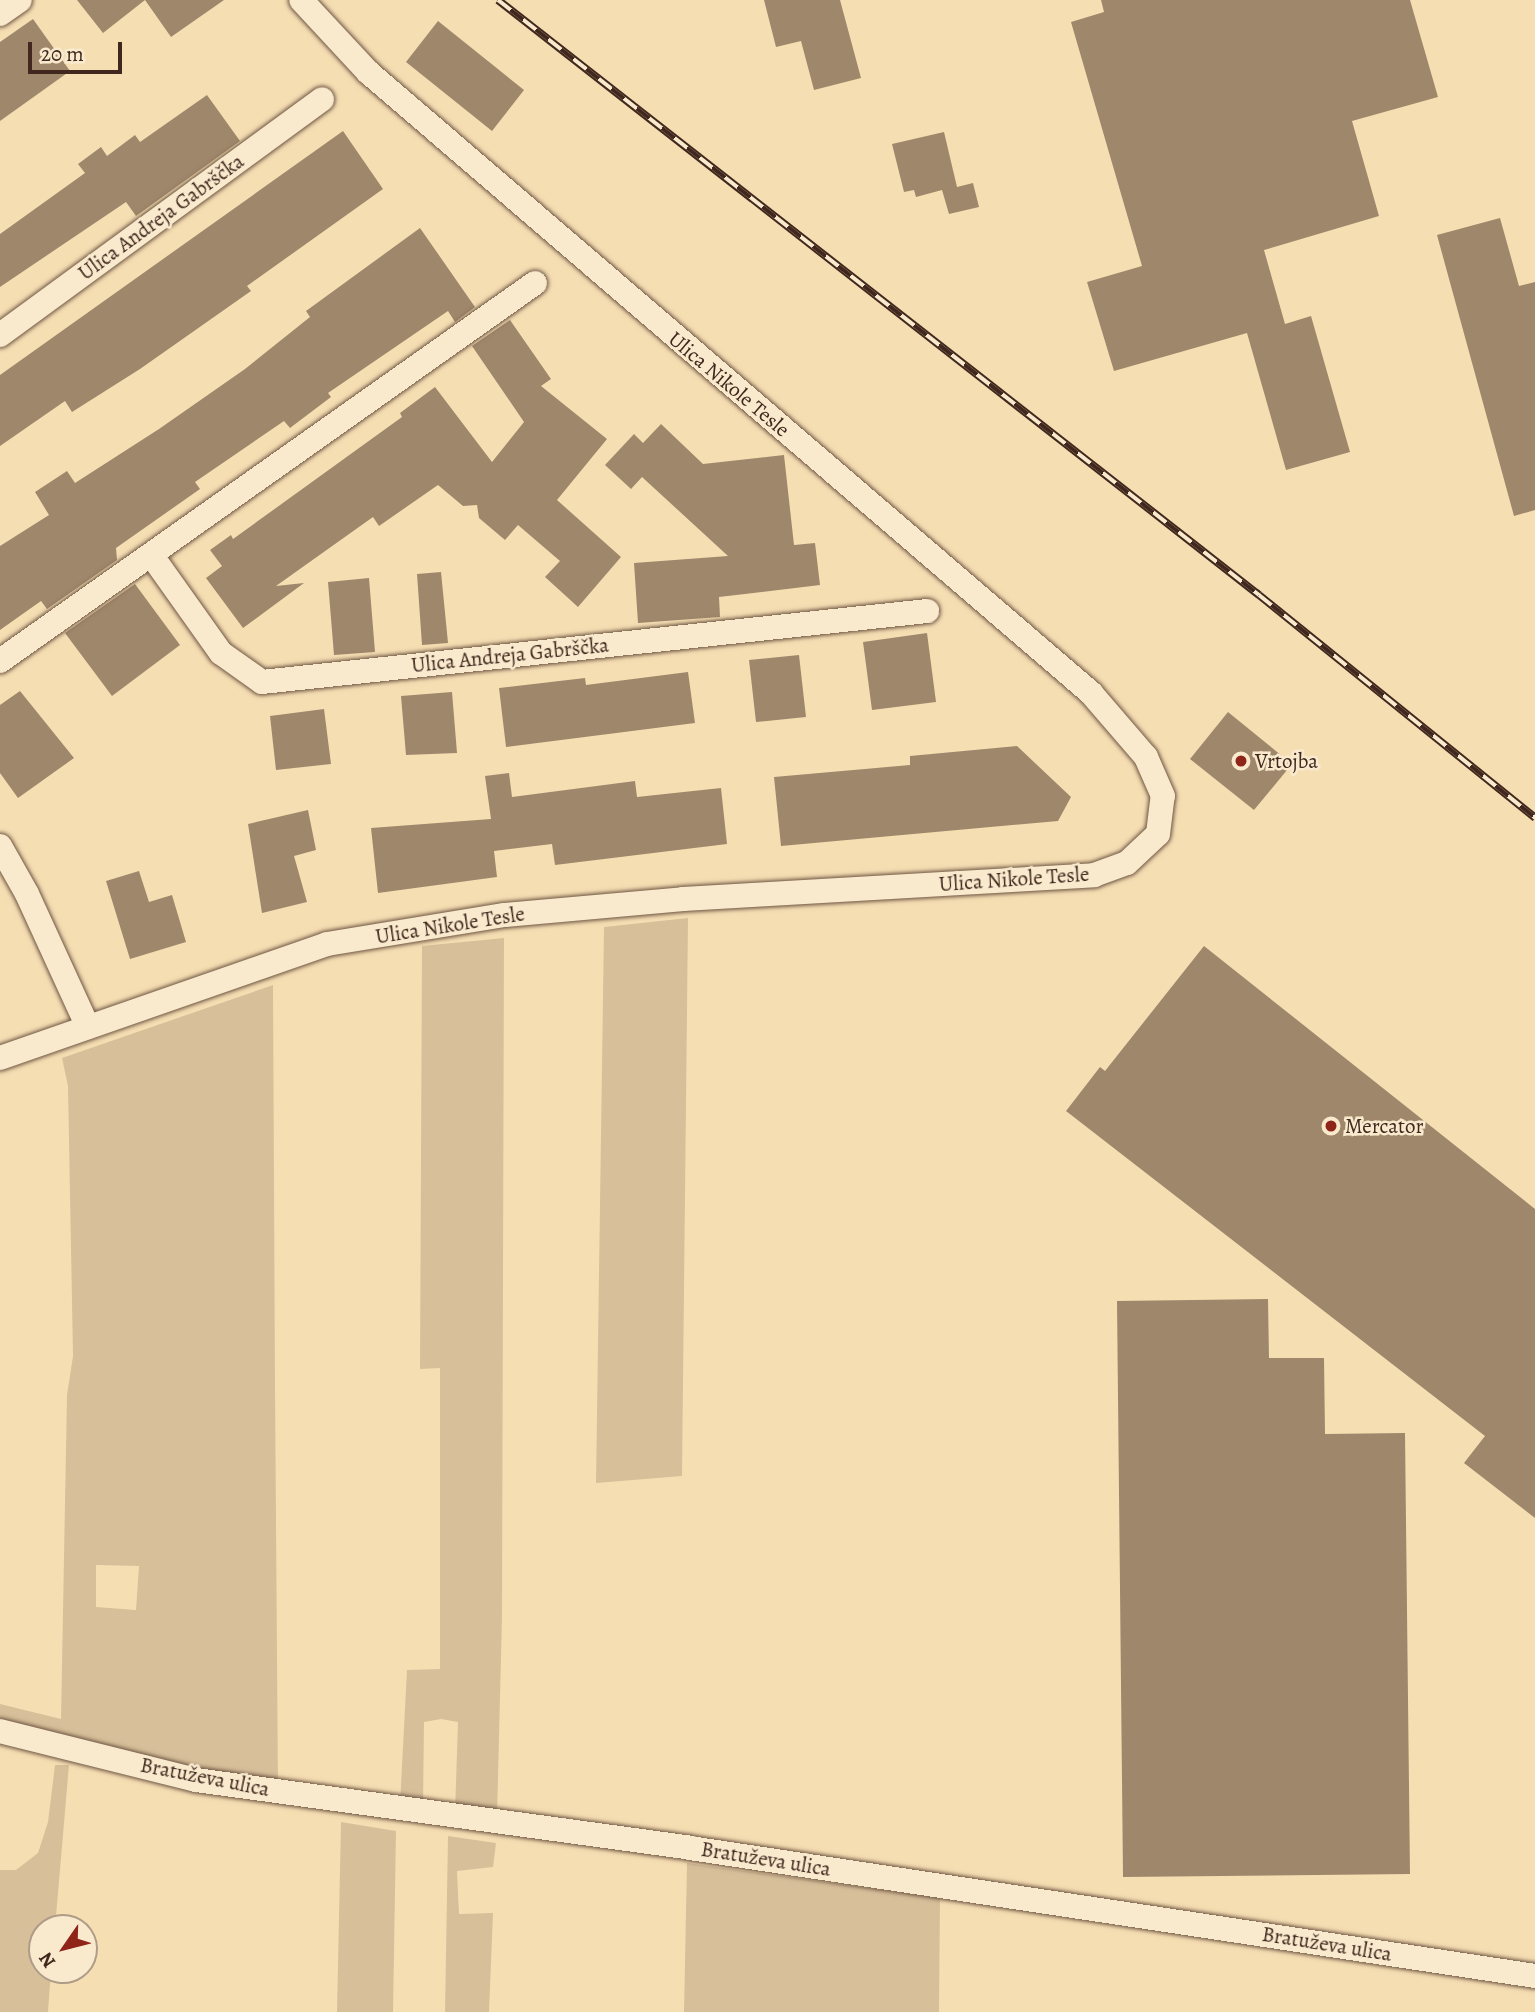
<!DOCTYPE html>
<html>
<head>
<meta charset="utf-8">
<style>
  body { margin:0 }
  #map { position:relative; width:1535px; height:2012px; overflow:hidden; background:#f6deb3; font-family:Alegreya,serif }
  div>[style] { position:absolute }
  [style*='--x'] { left:calc(var(--x)*1px); top:calc(var(--y)*1px); width:calc(var(--w)*1px); rotate:calc(var(--a)*1deg) }
  .green>* { inset:0; background:#d7bf9a }
  .building>* { inset:0; background:#9f876b }
  .roads { filter:drop-shadow(0 0 2px #6e5643) drop-shadow(0 0 2px #6e5643) }
  .minor>* { height:24px; margin:-12px; padding:0 12px; transform-origin:12px; border-radius:12px; background:#f9eace }
  .rail>* { height:8px; margin-top:-4px; transform-origin:0; background:repeating-linear-gradient(90deg,#f9eace 0 16px,#41281e 0 32px); box-sizing:border-box; border-block:2px solid #41281e }
  .dots>* { width:19px; height:19px; translate:-50% -50%; box-sizing:border-box; border:4px solid #f9eace; border-radius:50% }
  span { translate:-50% -50%; white-space:nowrap; text-align:center; line-height:1.15; -webkit-text-stroke:5px #f9eace; paint-order:stroke }
  .street-label { font-size:21px; color:#41281e }
  .poi-label { font-size:21px; color:#41281e }
  .left { translate:0 -50%; text-align:left }
  .north { position:absolute; left:28px; top:1914px; width:70px; height:70px; box-sizing:border-box; background:#f9eace; border:2px solid #af9c88; border-radius:50%; rotate:235deg; font-size:19px; font-weight:700; line-height:28px; text-align:center; color:#41281e }
  .north::after { content:''; display:block; margin:auto; width:24px; height:32px; background:#8f2418; clip-path:polygon(50% 0,100% 100%,50% 72%,0 100%) }
  .scale { position:absolute; left:28px; top:42px; width:94px; height:32px; box-sizing:border-box; border:4px solid #41281e; border-top:0; padding-left:9px; font-size:21px; line-height:24px; white-space:nowrap; color:#41281e; -webkit-text-stroke:5px #f9eace; paint-order:stroke }
</style>
</head>
<body>
<div id="map">
  <div class="green">
    <i style="clip-path:polygon(688px 918px,682px 1476px,596px 1483px,604px 927px)"></i>
    <i style="clip-path:polygon(504px 938px,502px 1618px,497px 1817px,455px 1813px,458px 1722px,441px 1719px,424px 1722px,423px 1806px,400px 1804px,407px 1670px,440px 1669px,440px 1368px,420px 1369px,422px 946px)"></i>
    <i style="clip-path:polygon(evenodd,273px 985px,275px 1385px,278px 1788px,0 1720px,0 1704px,61px 1719px,67px 1395px,73px 1356px,68px 1086px,62px 1058px,273px 985px,96px 1565px,139px 1566px,136px 1610px,96px 1607px,96px 1565px)"></i>
    <i style="clip-path:polygon(55px 1765px,69px 1765px,55px 1928px,42px 1928px,42px 1970px,51px 1970px,48px 2012px,0 2012px,0 1870px,16px 1870px,38px 1853px,48px 1822px)"></i>
    <i style="clip-path:polygon(341px 1822px,396px 1831px,393px 2012px,337px 2012px)"></i>
    <i style="clip-path:polygon(448px 1836px,496px 1843px,493px 1867px,457px 1871px,459px 1914px,493px 1913px,489px 2012px,445px 2012px)"></i>
    <i style="clip-path:polygon(687px 1863px,940px 1898px,939px 2012px,684px 2012px)"></i>
  </div>
  <div class="building">
    <i style="clip-path:polygon(77px 0,224px 0,171px 37px,145px 0,103px 33px)"></i>
    <i style="clip-path:polygon(764px 0,840px 0,861px 78px,814px 90px,801px 41px,776px 47px)"></i>
    <i style="clip-path:polygon(1101px 0,1410px 0,1438px 97px,1352px 121px,1379px 216px,1264px 250px,1285px 324px,1311px 316px,1350px 452px,1286px 470px,1247px 333px,1114px 371px,1087px 282px,1142px 266px,1071px 22px,1104px 12px)"></i>
    <i style="clip-path:polygon(33px 19px,70px 71px,0 121px,0 42px)"></i>
    <i style="clip-path:polygon(438px 21px,524px 90px,492px 131px,406px 62px)"></i>
    <i style="clip-path:polygon(207px 95px,240px 141px,136px 216px,126px 202px,0 287px,0 234px,85px 173px,78px 164px,101px 147px,107px 156px,135px 135px,140px 142px)"></i>
    <i style="clip-path:polygon(343px 131px,383px 189px,247px 286px,251px 291px,140px 369px,72px 412px,65px 401px,0 446px,0 375px)"></i>
    <i style="clip-path:polygon(944px 132px,957px 187px,973px 183px,979px 207px,949px 214px,942px 190px,916px 197px,914px 190px,904px 192px,892px 144px)"></i>
    <i style="clip-path:polygon(1500px 218px,1519px 286px,1535px 282px,1535px 510px,1514px 516px,1437px 235px)"></i>
    <i style="clip-path:polygon(420px 228px,475px 307px,455px 322px,448px 311px,328px 393px,331px 397px,290px 428px,284px 421px,195px 482px,200px 489px,116px 548px,117px 560px,47px 609px,41px 601px,0 630px,0 546px,49px 515px,35px 492px,67px 471px,75px 483px,159px 429px,245px 369px,310px 317px,306px 311px)"></i>
    <i style="clip-path:polygon(510px 320px,551px 379px,541px 386px,607px 439px,557px 500px,621px 557px,578px 607px,545px 577px,560px 561px,518px 525px,505px 540px,479px 518px,477px 505px,463px 506px,438px 485px,379px 526px,373px 517px,276px 586px,304px 583px,243px 628px,206px 578px,222px 566px,210px 550px,231px 535px,233px 539px,402px 417px,400px 413px,435px 387px,492px 462px,524px 422px,472px 346px)"></i>
    <i style="clip-path:polygon(661px 424px,703px 464px,784px 455px,794px 545px,815px 543px,820px 585px,719px 597px,720px 617px,638px 623px,634px 563px,728px 556px,642px 477px,631px 489px,605px 465px,634px 434px,643px 443px)"></i>
    <i style="clip-path:polygon(441px 572px,448px 643px,422px 645px,417px 574px)"></i>
    <i style="clip-path:polygon(369px 578px,375px 652px,334px 655px,328px 582px)"></i>
    <i style="clip-path:polygon(135px 584px,180px 645px,112px 696px,65px 633px)"></i>
    <i style="clip-path:polygon(927px 633px,936px 702px,872px 710px,863px 642px)"></i>
    <i style="clip-path:polygon(799px 655px,806px 717px,756px 722px,749px 660px)"></i>
    <i style="clip-path:polygon(688px 672px,695px 723px,506px 747px,499px 688px,585px 678px,586px 685px)"></i>
    <i style="clip-path:polygon(20px 691px,74px 758px,18px 798px,0 773px,0 705px)"></i>
    <i style="clip-path:polygon(452px 692px,457px 753px,406px 755px,401px 696px)"></i>
    <i style="clip-path:polygon(324px 709px,331px 764px,276px 770px,270px 716px)"></i>
    <i style="clip-path:polygon(1228px 712px,1292px 764px,1254px 810px,1190px 759px)"></i>
    <i style="clip-path:polygon(1017px 746px,1071px 797px,1058px 821px,781px 846px,774px 777px,910px 765px,910px 756px)"></i>
    <i style="clip-path:polygon(509px 773px,512px 797px,635px 781px,637px 797px,721px 788px,727px 844px,555px 865px,552px 844px,494px 851px,497px 877px,378px 893px,371px 828px,491px 819px,485px 776px)"></i>
    <i style="clip-path:polygon(308px 810px,316px 850px,294px 856px,307px 902px,262px 913px,248px 824px)"></i>
    <i style="clip-path:polygon(139px 871px,149px 902px,172px 895px,186px 942px,130px 959px,106px 881px)"></i>
    <i style="clip-path:polygon(1204px 946px,1535px 1209px,1535px 1518px,1464px 1463px,1485px 1436px,1066px 1111px,1100px 1067px,1105px 1071px)"></i>
    <i style="clip-path:polygon(1268px 1299px,1269px 1358px,1324px 1358px,1325px 1434px,1405px 1433px,1410px 1874px,1123px 1877px,1117px 1301px)"></i>
  </div>
  <div class="roads">
    <div class="minor">
      <i style="--x:0;--y:14;--w:24;--a:-35"></i>
      <i style="--x:0;--y:335;--w:399;--a:-36.2"></i>
      <i style="--x:152;--y:556;--w:119;--a:54.6"></i>
      <i style="--x:221;--y:653;--w:50;--a:35.3"></i>
      <i style="--x:262;--y:682;--w:669;--a:-6.09"></i>
      <i style="--x:0;--y:661;--w:655;--a:-35.24"></i>
      <i style="--x:0;--y:846;--w:55;--a:60.6"></i>
      <i style="--x:27;--y:894;--w:146;--a:65.4"></i>
      <i style="--x:0;--y:1058;--w:346;--a:-19.2"></i>
      <i style="--x:327;--y:944;--w:180;--a:-9.3"></i>
      <i style="--x:505;--y:915;--w:179;--a:-5.1"></i>
      <i style="--x:683;--y:899;--w:412;--a:-3.3"></i>
      <i style="--x:1094;--y:875;--w:35;--a:-20"></i>
      <i style="--x:1127;--y:863;--w:42;--a:-43.1"></i>
      <i style="--x:1158;--y:834;--w:38;--a:-83"></i>
      <i style="--x:1163;--y:796;--w:43;--a:-113.6"></i>
      <i style="--x:1146;--y:757;--w:84;--a:-130.7"></i>
      <i style="--x:1091;--y:693;--w:953;--a:-139.34"></i>
      <i style="--x:368;--y:72;--w:98;--a:-132.9"></i>
      <i style="--x:0;--y:1731;--w:202;--a:14"></i>
      <i style="--x:196;--y:1780;--w:499;--a:7.8"></i>
      <i style="--x:690;--y:1848;--w:855;--a:8.61"></i>
    </div>
  </div>
  <div class="rail">
    <i style="--x:498;--y:0;--w:966;--a:38.02"></i>
    <i style="--x:1259;--y:595;--w:355;--a:38.9"></i>
  </div>
  <div class="dots">
    <i style="left:1241px;top:761px;background:#8f2418"></i>
    <i style="left:1331px;top:1126px;background:#8f2418"></i>
  </div>
  <div class="street-label">
    <span style="left:161px;top:217px;rotate:-36deg">Ulica Andreja Gabrščka</span>
    <span style="left:729px;top:384px;rotate:40deg">Ulica Nikole Tesle</span>
    <span style="left:510px;top:655px;rotate:-6deg">Ulica Andreja Gabrščka</span>
    <span style="left:1014px;top:879px;rotate:-4deg">Ulica Nikole Tesle</span>
    <span style="left:450px;top:925px;rotate:-9deg">Ulica Nikole Tesle</span>
    <span style="left:205px;top:1777px;rotate:11deg">Bratuževa ulica</span>
    <span style="left:766px;top:1859px;rotate:9deg">Bratuževa ulica</span>
    <span style="left:1327px;top:1944px;rotate:9deg">Bratuževa ulica</span>
  </div>
  <div class="poi-label">
    <span class="left" style="left:1255px;top:761px">Vrtojba</span>
    <span class="left" style="left:1345px;top:1126px">Mercator</span>
  </div>
  <div class="north">N</div>
  <div class="scale">20 m</div>
</div>
</body>
</html>
